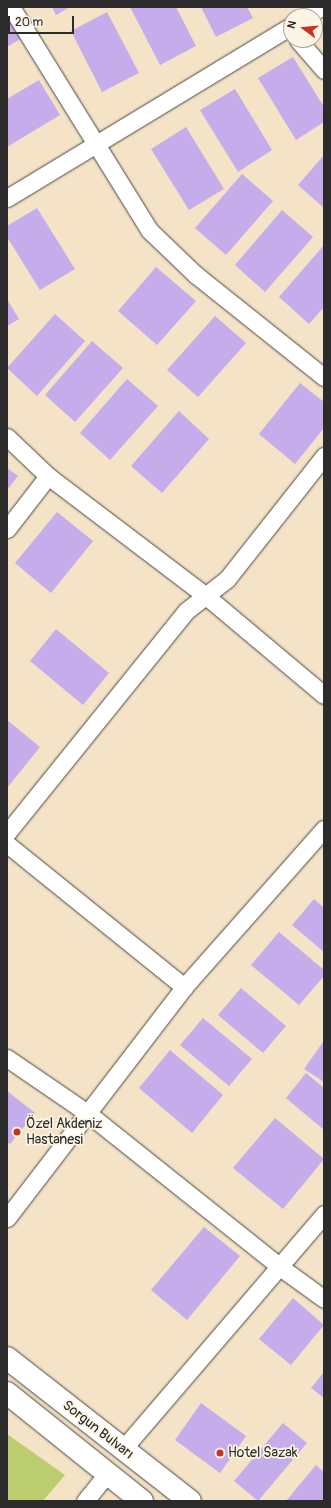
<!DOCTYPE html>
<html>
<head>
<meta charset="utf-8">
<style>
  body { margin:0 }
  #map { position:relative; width:331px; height:1508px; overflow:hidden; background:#f4e3c7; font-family:Pangolin,sans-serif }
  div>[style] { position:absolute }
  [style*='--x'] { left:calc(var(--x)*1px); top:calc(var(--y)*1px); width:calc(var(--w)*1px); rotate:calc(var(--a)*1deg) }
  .green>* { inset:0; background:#bccd70 }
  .building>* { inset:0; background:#c5aceb }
  .roads { filter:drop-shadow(0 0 1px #494742) drop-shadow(0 0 1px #494742) }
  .street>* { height:17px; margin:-8.5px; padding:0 8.5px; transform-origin:8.5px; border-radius:8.5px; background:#fff }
  .secondary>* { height:22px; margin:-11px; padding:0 11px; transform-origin:11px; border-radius:11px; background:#fff }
  .dots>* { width:11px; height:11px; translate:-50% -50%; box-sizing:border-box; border:2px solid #fcf5e5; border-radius:50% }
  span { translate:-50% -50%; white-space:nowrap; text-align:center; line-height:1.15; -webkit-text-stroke:3.5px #fcf5e5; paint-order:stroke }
  .poi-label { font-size:14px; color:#2b2b2b }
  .left { translate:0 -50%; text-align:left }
  .street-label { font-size:14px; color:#2b2b2b }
  .frame { position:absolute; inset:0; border:8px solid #2b2b2b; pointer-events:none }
  .north { position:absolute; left:283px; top:8px; width:40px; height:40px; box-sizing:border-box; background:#fcf5e5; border:1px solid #a8a49b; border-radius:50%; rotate:286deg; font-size:11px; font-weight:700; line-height:16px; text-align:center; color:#2b2b2b }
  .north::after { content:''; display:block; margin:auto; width:14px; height:18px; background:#c8321e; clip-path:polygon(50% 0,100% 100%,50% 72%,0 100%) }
  .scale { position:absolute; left:8px; top:16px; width:66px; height:18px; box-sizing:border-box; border:2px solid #2b2b2b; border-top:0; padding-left:5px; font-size:12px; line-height:14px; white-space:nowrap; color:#2b2b2b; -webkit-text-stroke:3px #fcf5e5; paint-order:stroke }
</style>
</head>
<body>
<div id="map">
  <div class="green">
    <i style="clip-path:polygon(7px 1434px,65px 1475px,43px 1501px,7px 1501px)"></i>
  </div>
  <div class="building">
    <i style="clip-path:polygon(52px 7px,70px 7px,56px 15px)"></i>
    <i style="clip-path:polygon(130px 7px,176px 7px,196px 46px,160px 65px)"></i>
    <i style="clip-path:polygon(201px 7px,247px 7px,253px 18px,216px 37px)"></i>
    <i style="clip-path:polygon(107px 12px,139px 73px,102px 92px,71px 31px)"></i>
    <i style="clip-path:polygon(7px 14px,22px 38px,7px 47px)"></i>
    <i style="clip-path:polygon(293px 57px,324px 107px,324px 122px,296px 140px,258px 78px)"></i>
    <i style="clip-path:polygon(39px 80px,60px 115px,7px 147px,7px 99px)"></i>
    <i style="clip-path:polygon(235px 89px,272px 150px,238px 172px,200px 110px)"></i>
    <i style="clip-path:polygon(186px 127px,224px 189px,189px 210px,151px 149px)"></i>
    <i style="clip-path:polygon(324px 155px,324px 208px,298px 185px)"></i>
    <i style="clip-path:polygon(242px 174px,273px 201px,226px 255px,195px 228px)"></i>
    <i style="clip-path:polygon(37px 208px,75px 269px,40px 290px,7px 237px,7px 226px)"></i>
    <i style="clip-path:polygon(282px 210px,313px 237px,265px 292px,235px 265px)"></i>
    <i style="clip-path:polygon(324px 245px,324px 307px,309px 324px,279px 297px)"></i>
    <i style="clip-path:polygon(156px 267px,196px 301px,157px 345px,118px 311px)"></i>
    <i style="clip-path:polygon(7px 299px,19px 319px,7px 326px)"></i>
    <i style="clip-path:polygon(55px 314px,85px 341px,37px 396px,7px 368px)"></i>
    <i style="clip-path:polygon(215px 316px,246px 343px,198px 397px,167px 370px)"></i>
    <i style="clip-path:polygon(92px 341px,123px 368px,75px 422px,45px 395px)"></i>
    <i style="clip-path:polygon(127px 379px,158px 406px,110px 460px,80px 433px)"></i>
    <i style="clip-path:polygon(300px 383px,324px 402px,324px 428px,295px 464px,259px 434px)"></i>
    <i style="clip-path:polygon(179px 411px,209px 439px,162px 493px,131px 466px)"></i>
    <i style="clip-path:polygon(7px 468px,18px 476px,7px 490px)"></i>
    <i style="clip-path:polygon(57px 512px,93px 541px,51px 593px,15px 563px)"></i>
    <i style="clip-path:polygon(56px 629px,109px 673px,83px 705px,30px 661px)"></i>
    <i style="clip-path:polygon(7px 720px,40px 747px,7px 788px)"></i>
    <i style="clip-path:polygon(314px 899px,324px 908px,324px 952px,292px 925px)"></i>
    <i style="clip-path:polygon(279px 932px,324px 970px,324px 976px,299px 1005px,251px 965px)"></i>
    <i style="clip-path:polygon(241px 988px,286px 1026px,263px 1053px,218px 1015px)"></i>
    <i style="clip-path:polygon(203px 1018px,252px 1059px,229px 1086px,180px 1045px)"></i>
    <i style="clip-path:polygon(323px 1042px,324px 1043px,324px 1082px,304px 1069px)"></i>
    <i style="clip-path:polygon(170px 1050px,223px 1095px,192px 1133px,139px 1088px)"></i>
    <i style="clip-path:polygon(306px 1073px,324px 1088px,324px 1130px,286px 1098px)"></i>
    <i style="clip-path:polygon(7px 1091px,35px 1113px,10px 1144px,7px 1142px)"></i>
    <i style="clip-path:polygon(275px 1118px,324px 1159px,283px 1209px,233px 1168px)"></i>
    <i style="clip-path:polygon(204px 1227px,240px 1256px,187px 1320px,151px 1290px)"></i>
    <i style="clip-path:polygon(293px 1298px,324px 1325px,291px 1365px,259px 1339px)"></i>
    <i style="clip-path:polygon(324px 1372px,324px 1398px,311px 1388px)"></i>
    <i style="clip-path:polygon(201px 1403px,246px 1436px,220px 1473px,175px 1440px)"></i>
    <i style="clip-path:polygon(283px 1423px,307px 1443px,258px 1501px,234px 1481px)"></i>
    <i style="clip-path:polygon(316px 1465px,324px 1472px,324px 1501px,286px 1501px)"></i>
  </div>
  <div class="roads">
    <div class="street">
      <i style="--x:11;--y:7;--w:262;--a:58.2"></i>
      <i style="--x:149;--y:230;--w:65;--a:43.8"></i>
      <i style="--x:196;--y:275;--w:164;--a:38.6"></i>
      <i style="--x:307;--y:16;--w:17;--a:-33"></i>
      <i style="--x:298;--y:40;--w:40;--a:49"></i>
      <i style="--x:7;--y:198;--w:332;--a:-31.2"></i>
      <i style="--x:7;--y:437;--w:57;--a:43.6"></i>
      <i style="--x:48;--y:476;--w:198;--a:37.2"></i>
      <i style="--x:206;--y:596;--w:154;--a:40"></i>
      <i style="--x:7;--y:529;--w:67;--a:-52.3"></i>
      <i style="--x:7;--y:833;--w:285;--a:-51.1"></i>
      <i style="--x:186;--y:611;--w:52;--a:-38"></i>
      <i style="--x:227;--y:579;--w:157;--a:-51.7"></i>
      <i style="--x:7;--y:844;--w:228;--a:38.9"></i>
      <i style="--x:7;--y:1058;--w:96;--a:34.4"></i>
      <i style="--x:86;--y:1112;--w:248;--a:38.6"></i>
      <i style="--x:280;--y:1267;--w:54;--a:36"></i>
      <i style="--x:7;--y:1218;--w:291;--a:-52.5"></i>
      <i style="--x:184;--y:987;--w:211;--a:-48.5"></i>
      <i style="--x:122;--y:1450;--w:311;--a:-49.4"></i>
      <i style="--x:85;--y:1501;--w:33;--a:-51"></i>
    </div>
    <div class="secondary">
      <i style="--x:7;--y:1358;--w:232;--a:38"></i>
      <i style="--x:7;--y:1393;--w:173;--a:38.7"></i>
    </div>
  </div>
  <div class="dots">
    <i style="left:17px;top:1132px;background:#c8321e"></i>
    <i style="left:220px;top:1453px;background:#c8321e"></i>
  </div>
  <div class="poi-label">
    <span class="left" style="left:26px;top:1132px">Özel Akdeniz<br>Hastanesi</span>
    <span class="left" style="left:228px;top:1453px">Hotel Sazak</span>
  </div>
  <div class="street-label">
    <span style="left:98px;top:1430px;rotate:38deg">Sorgun Bulvarı</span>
  </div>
  <div class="frame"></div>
  <div class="north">N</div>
  <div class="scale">20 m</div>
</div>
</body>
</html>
